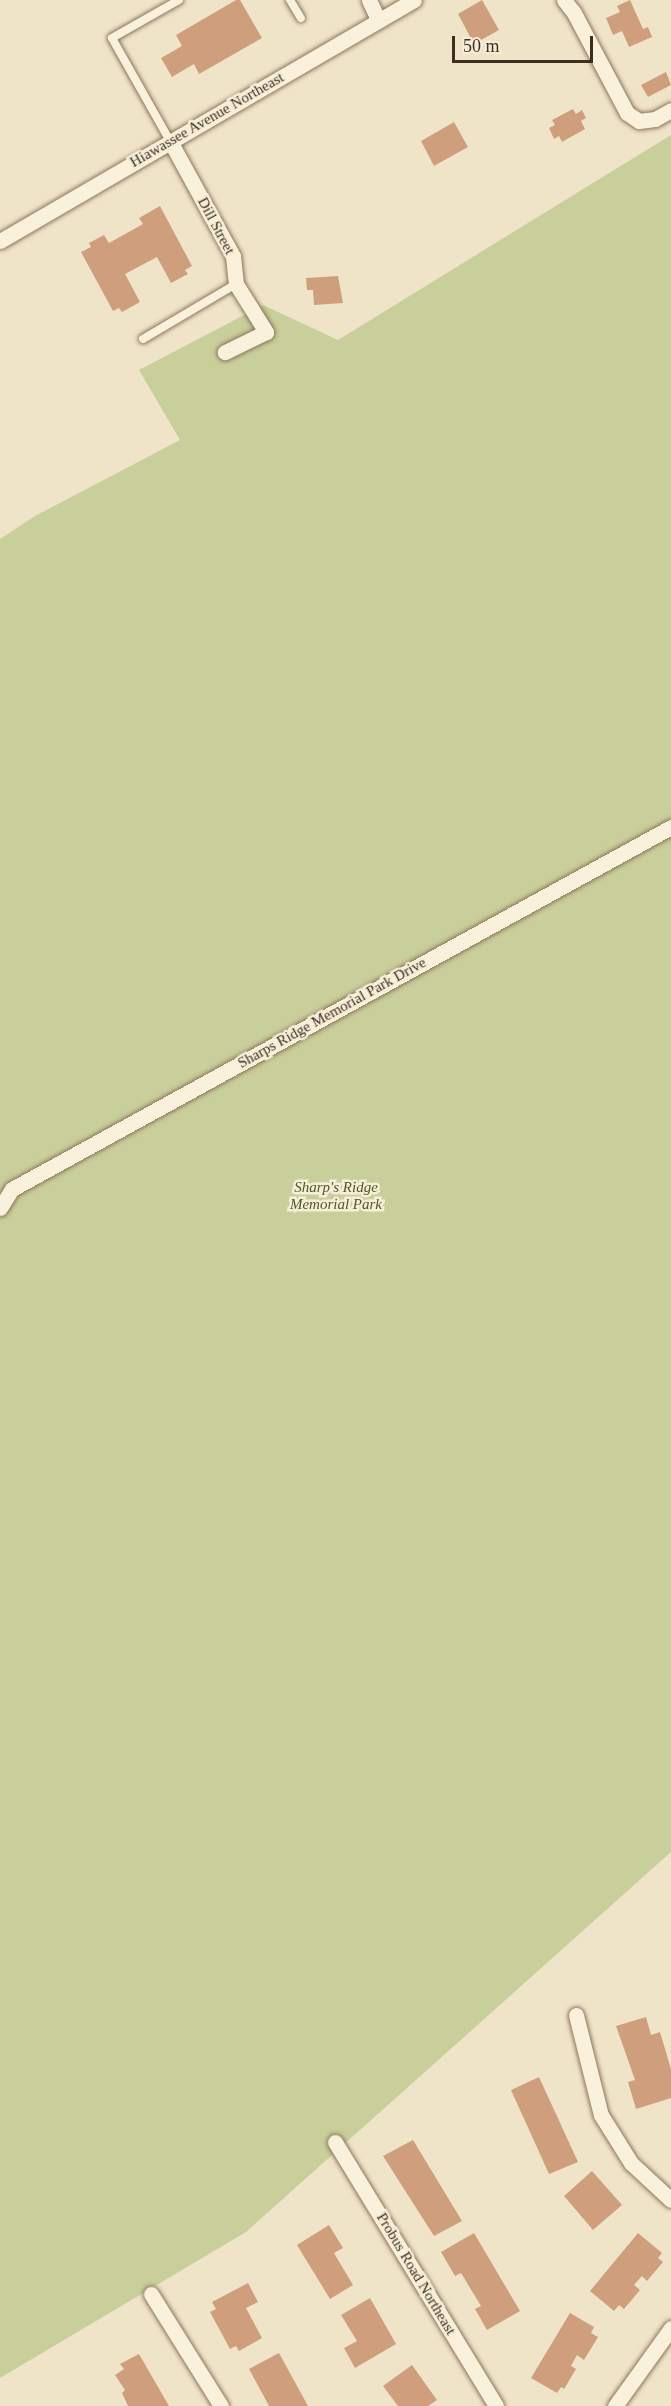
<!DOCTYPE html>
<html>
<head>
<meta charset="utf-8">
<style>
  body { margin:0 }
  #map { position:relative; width:671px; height:2406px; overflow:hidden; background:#f0e4c8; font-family:Georgia,serif }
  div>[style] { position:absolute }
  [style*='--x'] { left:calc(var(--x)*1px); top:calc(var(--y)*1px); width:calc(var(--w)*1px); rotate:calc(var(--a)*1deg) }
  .green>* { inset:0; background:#c9cf9b }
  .building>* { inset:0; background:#cf9f7d }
  .roads { filter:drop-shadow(0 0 2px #8d765c) drop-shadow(0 0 2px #8d765c) }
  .lane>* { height:8px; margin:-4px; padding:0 4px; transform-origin:4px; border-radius:4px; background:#faf1dc }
  .street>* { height:15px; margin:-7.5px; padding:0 7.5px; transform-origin:7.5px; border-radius:7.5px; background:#faf1dc }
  span { translate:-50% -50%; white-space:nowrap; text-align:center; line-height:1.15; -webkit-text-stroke:5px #f7eed8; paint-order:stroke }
  .street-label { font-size:15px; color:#3d2e20 }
  .park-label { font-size:15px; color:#4d5a26; font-style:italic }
  .scale { position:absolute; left:452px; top:36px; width:141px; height:27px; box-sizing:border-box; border:3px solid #3d2e20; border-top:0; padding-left:8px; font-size:18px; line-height:21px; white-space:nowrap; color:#3d2e20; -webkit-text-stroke:4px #f7eed8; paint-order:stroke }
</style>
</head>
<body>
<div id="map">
  <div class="green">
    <i style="clip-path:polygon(671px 135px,671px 1852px,246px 2232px,0 2378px,0 539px,35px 516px,180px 440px,139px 370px,263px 305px,338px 340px)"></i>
  </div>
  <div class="building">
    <i style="clip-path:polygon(236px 0,240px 0,262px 38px,199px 74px,194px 64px,172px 77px,161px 58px,182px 46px,176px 35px)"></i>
    <i style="clip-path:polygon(482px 0,499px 30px,474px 44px,458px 14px)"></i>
    <i style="clip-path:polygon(630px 0,643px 29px,648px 27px,652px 37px,629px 47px,622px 31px,613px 35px,606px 18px,620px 12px,617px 6px)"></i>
    <i style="clip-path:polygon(666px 72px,671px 85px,648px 97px,641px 85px)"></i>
    <i style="clip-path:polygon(573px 109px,576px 114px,582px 110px,586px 118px,581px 121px,585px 129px,562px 142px,559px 136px,554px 139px,549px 128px,555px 125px,552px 120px)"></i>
    <i style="clip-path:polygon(454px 122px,468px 147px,434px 166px,421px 141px)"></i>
    <i style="clip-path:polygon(160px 206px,192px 266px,185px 270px,188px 274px,171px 283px,157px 257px,125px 274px,140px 302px,122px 312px,119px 308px,113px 311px,81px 252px,91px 247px,89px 243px,104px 235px,109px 243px,143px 224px,139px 218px)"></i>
    <i style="clip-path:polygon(338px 276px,343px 303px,314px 305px,313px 290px,307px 290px,306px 278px)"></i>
    <i style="clip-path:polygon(646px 2017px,651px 2035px,660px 2032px,671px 2069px,671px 2098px,636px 2109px,628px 2082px,635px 2080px,616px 2026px)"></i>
    <i style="clip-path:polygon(539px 2077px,578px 2162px,549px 2174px,511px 2090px)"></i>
    <i style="clip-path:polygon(413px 2140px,462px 2221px,434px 2236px,383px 2156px)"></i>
    <i style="clip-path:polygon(592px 2171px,622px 2205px,593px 2230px,564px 2196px)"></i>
    <i style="clip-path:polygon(329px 2225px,343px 2248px,334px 2253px,353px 2285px,330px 2299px,297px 2245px)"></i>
    <i style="clip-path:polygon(474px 2233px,520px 2311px,487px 2330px,475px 2309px,481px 2306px,461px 2273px,455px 2276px,441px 2252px)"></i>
    <i style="clip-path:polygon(638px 2233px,662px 2253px,658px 2258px,663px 2262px,647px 2281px,642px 2276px,634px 2285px,640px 2290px,624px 2309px,619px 2305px,614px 2311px,590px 2291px)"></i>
    <i style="clip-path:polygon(248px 2283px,258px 2302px,246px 2308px,262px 2338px,239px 2351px,236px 2346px,230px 2349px,210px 2312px,216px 2309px,212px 2302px)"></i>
    <i style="clip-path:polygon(370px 2298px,396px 2344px,355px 2368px,344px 2348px,357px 2341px,341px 2315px)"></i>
    <i style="clip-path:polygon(570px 2313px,594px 2327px,591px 2333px,598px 2337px,584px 2360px,577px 2355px,571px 2366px,576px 2369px,564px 2389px,561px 2387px,557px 2393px,531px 2378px)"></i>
    <i style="clip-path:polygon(279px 2353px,308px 2406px,269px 2406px,249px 2369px)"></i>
    <i style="clip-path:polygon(139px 2354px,169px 2406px,128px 2406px,122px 2393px,125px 2390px,115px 2375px,124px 2369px,120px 2364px)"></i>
    <i style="clip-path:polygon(412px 2365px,437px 2400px,428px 2406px,398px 2406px,383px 2386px)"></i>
  </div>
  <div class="roads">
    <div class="lane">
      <i style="--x:290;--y:0;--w:21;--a:59"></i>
      <i style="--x:170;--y:141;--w:118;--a:-119.4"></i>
      <i style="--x:112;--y:38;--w:77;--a:-29.6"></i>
      <i style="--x:143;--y:339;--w:108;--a:-30.6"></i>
    </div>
    <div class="street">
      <i style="--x:369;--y:0;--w:21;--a:65"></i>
      <i style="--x:564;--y:0;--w:16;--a:52"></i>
      <i style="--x:574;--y:13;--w:113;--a:62.1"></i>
      <i style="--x:627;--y:113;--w:14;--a:34"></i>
      <i style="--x:639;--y:121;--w:16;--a:-7"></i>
      <i style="--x:655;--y:119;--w:18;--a:-29"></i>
      <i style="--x:170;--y:141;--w:131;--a:61.3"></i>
      <i style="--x:233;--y:256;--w:28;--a:84"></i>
      <i style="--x:236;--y:284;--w:57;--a:58"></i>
      <i style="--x:266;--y:332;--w:46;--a:154"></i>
      <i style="--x:0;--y:241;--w:479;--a:-30.2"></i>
      <i style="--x:0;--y:1208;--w:22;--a:-58"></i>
      <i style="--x:12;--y:1189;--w:752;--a:-28.78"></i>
      <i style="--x:576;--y:2015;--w:103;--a:76"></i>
      <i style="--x:601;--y:2115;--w:57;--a:58"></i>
      <i style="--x:631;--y:2163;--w:54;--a:42.8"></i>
      <i style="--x:335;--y:2142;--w:309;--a:58.6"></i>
      <i style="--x:151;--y:2294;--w:132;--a:58"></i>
      <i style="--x:615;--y:2406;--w:96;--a:-54.3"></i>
    </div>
  </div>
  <div class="street-label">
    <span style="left:207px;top:120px;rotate:-30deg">Hiawassee Avenue Northeast</span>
    <span style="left:216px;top:226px;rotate:62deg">Dill Street</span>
    <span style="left:332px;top:1013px;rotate:-29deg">Sharps Ridge Memorial Park Drive</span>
    <span style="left:416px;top:2274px;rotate:59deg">Probus Road Northeast</span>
  </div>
  <div class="park-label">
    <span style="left:336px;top:1196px">Sharp's Ridge<br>Memorial Park</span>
  </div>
  <div class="scale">50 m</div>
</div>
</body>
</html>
